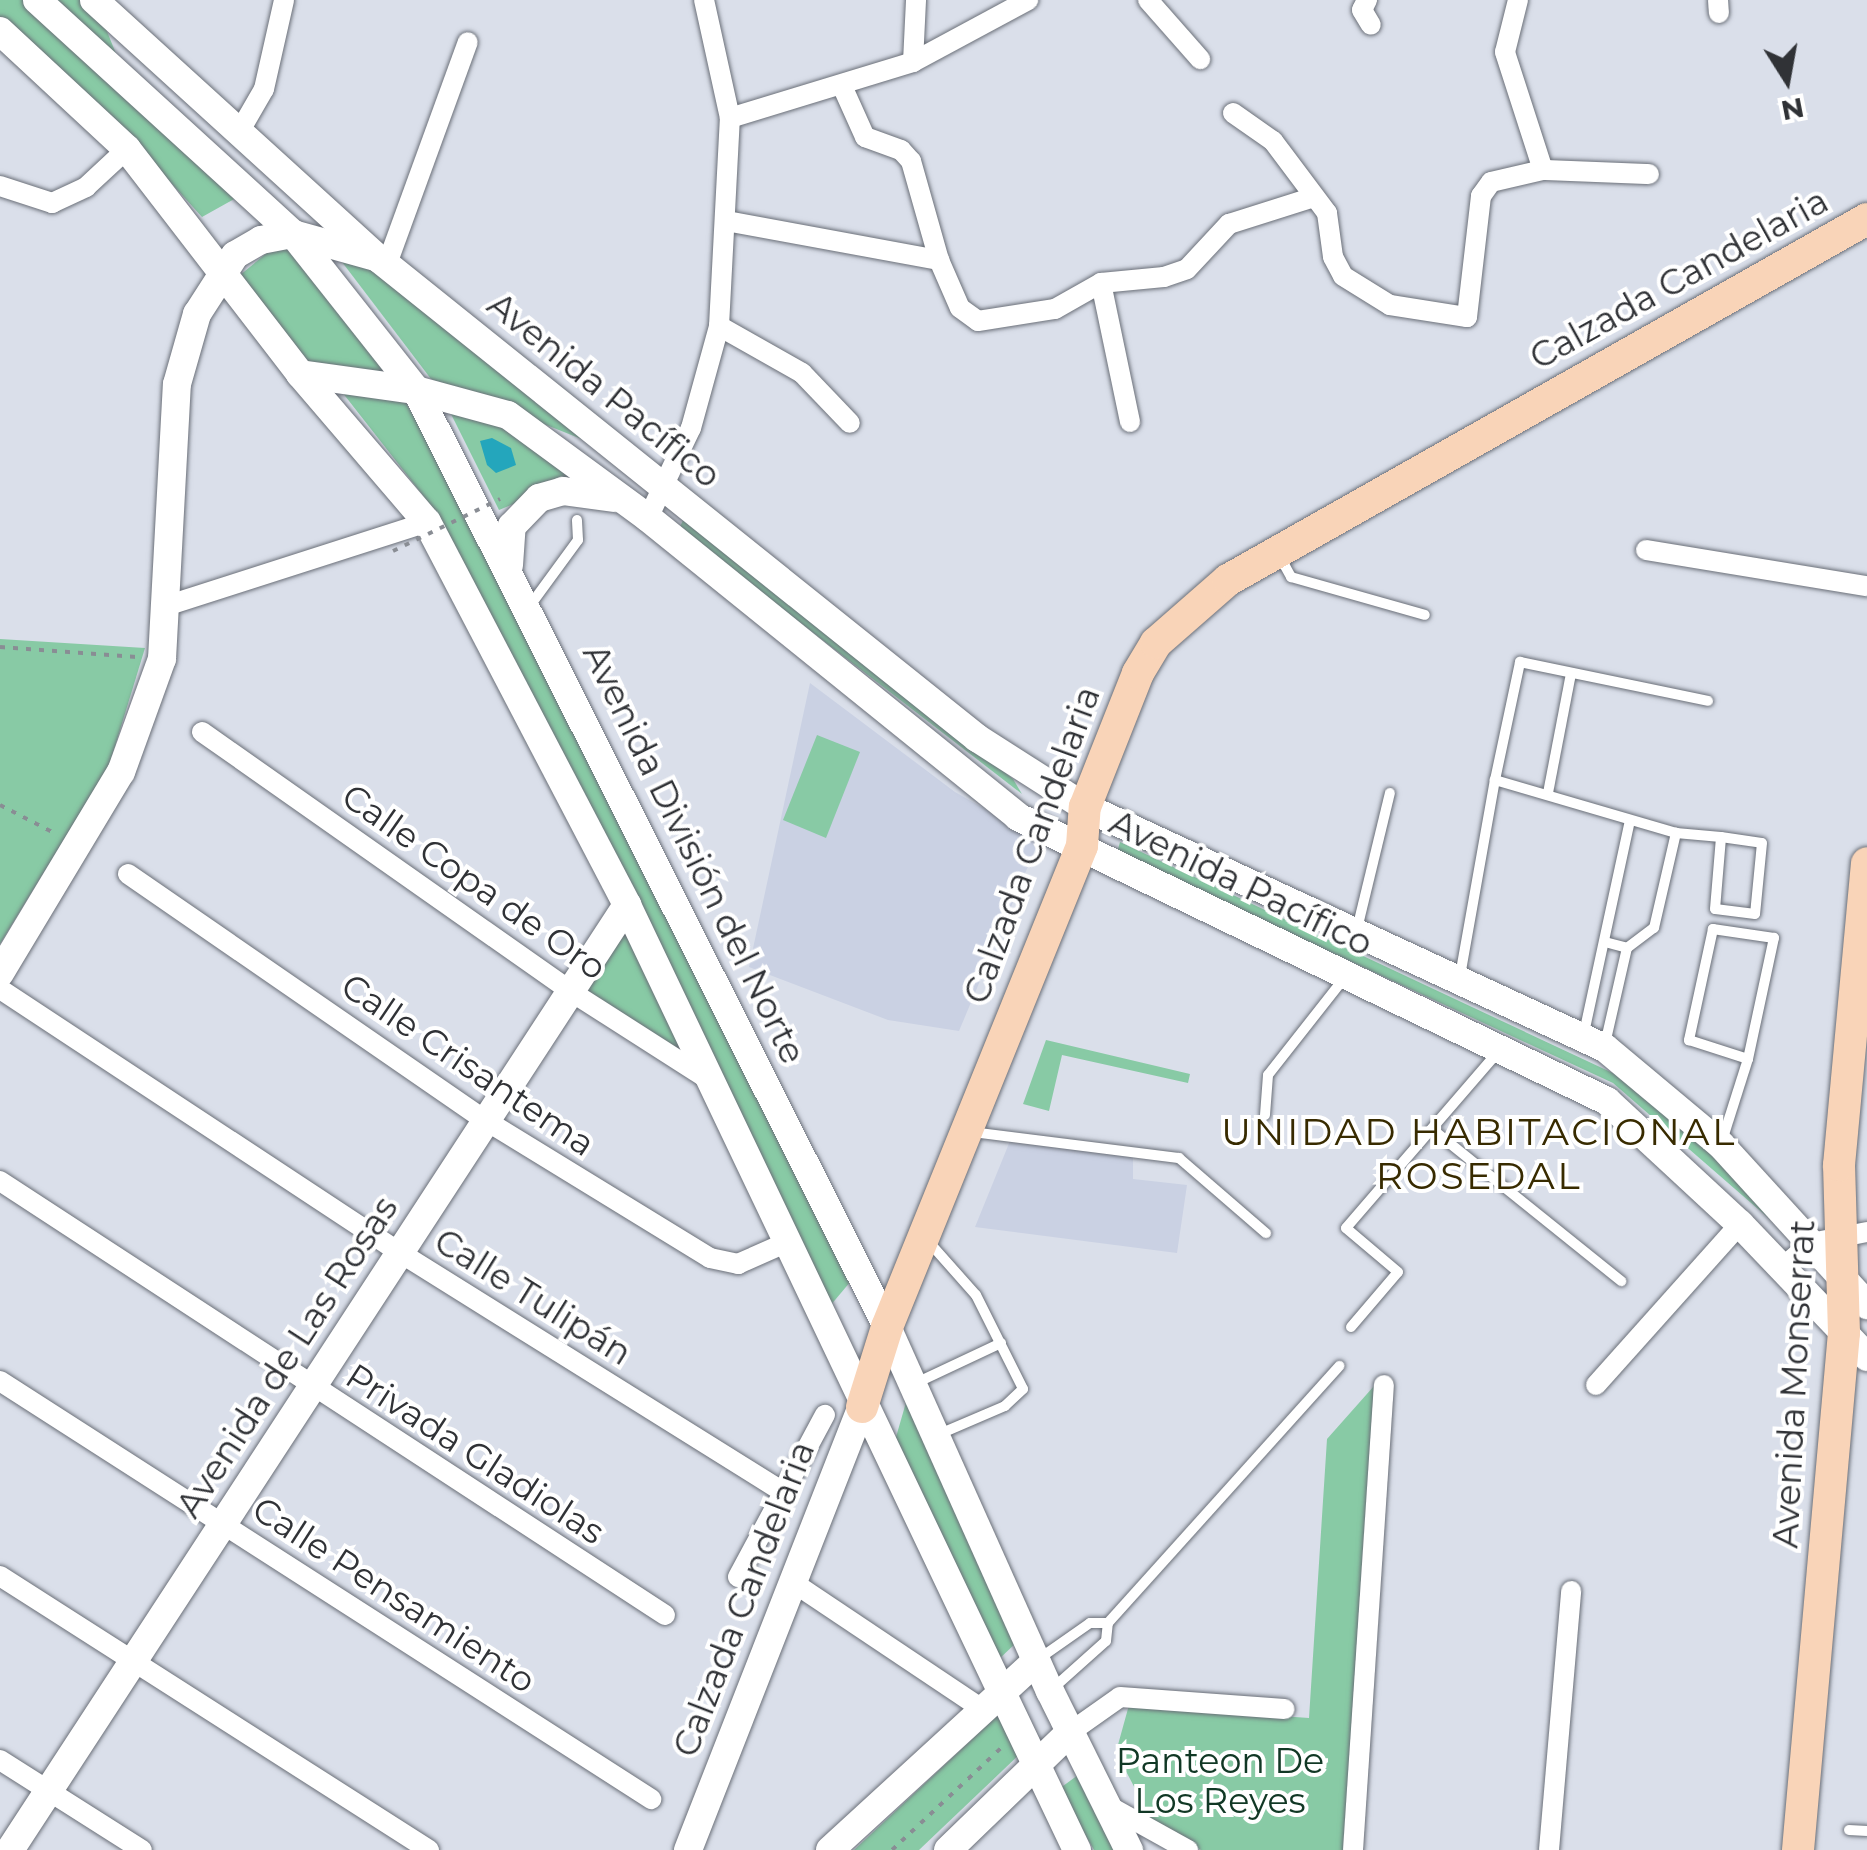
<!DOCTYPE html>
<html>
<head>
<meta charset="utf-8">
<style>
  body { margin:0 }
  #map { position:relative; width:1867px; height:1850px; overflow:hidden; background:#dadfea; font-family:Montserrat,sans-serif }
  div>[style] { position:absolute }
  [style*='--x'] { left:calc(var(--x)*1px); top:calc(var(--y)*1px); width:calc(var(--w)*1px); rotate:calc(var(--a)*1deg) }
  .built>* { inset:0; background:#cad1e3 }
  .green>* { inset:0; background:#88caa5 }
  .water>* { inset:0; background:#24a6bc }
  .path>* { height:4px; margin-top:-2px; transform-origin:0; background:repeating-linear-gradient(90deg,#898d94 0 5px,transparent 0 13px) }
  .roads { filter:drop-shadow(0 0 2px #6a6f78) drop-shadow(0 0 2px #6a6f78) }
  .lane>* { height:10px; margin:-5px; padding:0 5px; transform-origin:5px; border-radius:5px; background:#fff }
  .street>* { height:20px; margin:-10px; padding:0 10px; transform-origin:10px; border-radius:10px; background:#fff }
  .secondary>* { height:28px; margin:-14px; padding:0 14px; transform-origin:14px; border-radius:14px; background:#fff }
  .primary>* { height:32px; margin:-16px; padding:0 16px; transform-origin:16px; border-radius:16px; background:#f9d4b8 }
  .path-bridge>* { height:4px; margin-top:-2px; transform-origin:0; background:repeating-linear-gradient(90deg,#898d94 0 5px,transparent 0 13px) }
  span { translate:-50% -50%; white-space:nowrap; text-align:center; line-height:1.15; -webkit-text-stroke:8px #fff; paint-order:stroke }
  .street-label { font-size:35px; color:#303236 }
  .park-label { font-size:35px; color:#113825 }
  .neighbourhood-label { font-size:38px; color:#382b00; letter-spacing:2.5px }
  .north { position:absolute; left:1737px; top:30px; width:100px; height:100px; -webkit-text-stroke:8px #fff; paint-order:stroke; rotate:169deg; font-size:28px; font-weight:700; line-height:40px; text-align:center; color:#303236 }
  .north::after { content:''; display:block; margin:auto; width:35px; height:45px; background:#303236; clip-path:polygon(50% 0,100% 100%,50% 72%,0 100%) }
</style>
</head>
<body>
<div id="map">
  <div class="built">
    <i style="clip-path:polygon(810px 683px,955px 792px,1039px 840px,959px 1031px,888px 1020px,749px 967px)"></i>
    <i style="clip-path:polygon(1010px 1141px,1133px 1156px,1133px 1179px,1187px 1185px,1177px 1253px,975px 1227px)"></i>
  </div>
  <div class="green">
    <i style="clip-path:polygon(0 0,23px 0,236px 198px,202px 217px,133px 141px,0 20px)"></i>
    <i style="clip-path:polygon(47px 0,80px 0,104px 24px,123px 71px)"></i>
    <i style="clip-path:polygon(285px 238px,396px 384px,301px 370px,234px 280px)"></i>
    <i style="clip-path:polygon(342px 262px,368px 267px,584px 440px,431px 379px)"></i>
    <i style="clip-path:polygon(342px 392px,406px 403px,485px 542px,851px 1281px,830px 1306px,432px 507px)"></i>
    <i style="clip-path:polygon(448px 408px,499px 426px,575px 479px,499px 510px)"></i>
    <i style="clip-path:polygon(684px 518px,1013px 779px,1022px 794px,679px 529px)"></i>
    <i style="clip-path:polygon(0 639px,145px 648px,109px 766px,0 944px)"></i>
    <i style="clip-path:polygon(817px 735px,860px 752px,826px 838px,783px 820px)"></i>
    <i style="clip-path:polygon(1120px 842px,1617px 1075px,1711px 1151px,1773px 1222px,1613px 1083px,1117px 853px)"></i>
    <i style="clip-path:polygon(623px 913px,703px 1084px,571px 991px)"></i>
    <i style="clip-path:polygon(1046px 1040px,1190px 1074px,1188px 1083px,1062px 1055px,1049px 1111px,1023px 1104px)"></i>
    <i style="clip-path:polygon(1374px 1386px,1345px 1850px,1201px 1850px,1153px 1823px,1116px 1752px,1129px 1705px,1309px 1718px,1327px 1439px)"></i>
    <i style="clip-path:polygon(907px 1399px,1019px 1640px,997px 1661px,894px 1444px)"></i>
    <i style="clip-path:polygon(1000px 1713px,1021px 1753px,919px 1850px,854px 1850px)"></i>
    <i style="clip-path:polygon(1078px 1775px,1114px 1850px,1094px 1850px,1059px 1789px)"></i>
  </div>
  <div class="water">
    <i style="clip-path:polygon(492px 438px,511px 448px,516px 465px,496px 473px,487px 465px,480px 441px)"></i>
  </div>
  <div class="path">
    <i style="--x:0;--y:647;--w:137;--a:4.2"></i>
    <i style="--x:0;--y:805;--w:61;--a:27.4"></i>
    <i style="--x:892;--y:1850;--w:152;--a:-43.1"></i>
  </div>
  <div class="roads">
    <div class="lane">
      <i style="--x:1280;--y:557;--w:23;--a:61"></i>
      <i style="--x:1291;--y:577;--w:139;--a:15.8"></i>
      <i style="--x:529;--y:607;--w:83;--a:-53.8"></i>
      <i style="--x:578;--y:540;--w:20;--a:-93"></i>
      <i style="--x:1548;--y:793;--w:122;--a:-79.1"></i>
      <i style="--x:1676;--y:833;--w:45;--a:5.1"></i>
      <i style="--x:1721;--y:837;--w:41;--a:8.3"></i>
      <i style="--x:1762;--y:843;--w:71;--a:95.6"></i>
      <i style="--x:1755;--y:914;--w:40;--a:-172.9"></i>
      <i style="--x:1715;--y:909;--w:72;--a:-85.2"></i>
      <i style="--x:1357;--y:929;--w:140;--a:-76.4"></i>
      <i style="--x:1605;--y:942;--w:23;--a:15"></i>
      <i style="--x:1627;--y:948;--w:34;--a:-37"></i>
      <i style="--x:1654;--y:928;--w:98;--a:-77"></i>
      <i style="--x:1676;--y:833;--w:189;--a:-163.7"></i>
      <i style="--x:1495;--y:780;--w:121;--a:-78"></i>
      <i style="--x:1520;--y:662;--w:192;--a:11.7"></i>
      <i style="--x:1460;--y:976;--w:199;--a:-79.9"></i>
      <i style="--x:1584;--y:1033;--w:214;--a:-77.8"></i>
      <i style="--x:1605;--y:1044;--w:98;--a:-77.1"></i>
      <i style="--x:1265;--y:1115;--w:40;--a:-85.7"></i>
      <i style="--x:1268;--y:1075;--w:125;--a:-51.8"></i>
      <i style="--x:1432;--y:1129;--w:243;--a:38.8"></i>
      <i style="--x:972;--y:1132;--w:209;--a:7.2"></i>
      <i style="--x:1179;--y:1158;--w:115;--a:40.8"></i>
      <i style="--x:1721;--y:1144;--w:89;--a:-72.4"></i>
      <i style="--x:1748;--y:1059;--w:124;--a:-77.9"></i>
      <i style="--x:1774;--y:938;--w:62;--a:-171.6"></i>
      <i style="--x:1713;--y:929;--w:114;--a:102.2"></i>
      <i style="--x:1689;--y:1040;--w:62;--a:17.9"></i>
      <i style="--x:928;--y:1241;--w:72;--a:48.4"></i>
      <i style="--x:976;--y:1295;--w:105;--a:63.4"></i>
      <i style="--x:1023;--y:1389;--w:25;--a:137"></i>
      <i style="--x:1005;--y:1406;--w:74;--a:156.9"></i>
      <i style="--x:1351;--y:1327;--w:72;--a:-49.5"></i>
      <i style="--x:1398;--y:1272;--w:68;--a:-139.8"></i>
      <i style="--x:1346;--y:1228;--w:234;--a:-49.2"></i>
      <i style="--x:916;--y:1383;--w:94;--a:-25.2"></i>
      <i style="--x:1040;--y:1658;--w:61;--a:-35"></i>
      <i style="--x:1090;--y:1623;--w:18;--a:0"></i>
      <i style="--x:1050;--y:1691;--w:75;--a:-41.8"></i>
      <i style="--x:1106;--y:1641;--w:18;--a:-84"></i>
      <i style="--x:1108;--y:1623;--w:346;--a:-48"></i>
      <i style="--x:1849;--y:1830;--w:18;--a:3"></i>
    </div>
    <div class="street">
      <i style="--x:1148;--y:0;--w:79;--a:48.6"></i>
      <i style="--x:1367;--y:0;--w:11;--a:117"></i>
      <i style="--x:1362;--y:10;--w:17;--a:59"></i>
      <i style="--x:1718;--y:0;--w:13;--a:86"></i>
      <i style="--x:913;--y:62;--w:62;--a:-87.2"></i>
      <i style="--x:843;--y:88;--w:54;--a:65.8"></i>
      <i style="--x:865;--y:137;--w:38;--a:20"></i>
      <i style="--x:901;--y:150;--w:15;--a:48"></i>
      <i style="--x:911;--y:161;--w:103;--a:74.2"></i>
      <i style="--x:939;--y:260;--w:52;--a:66.4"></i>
      <i style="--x:960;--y:308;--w:22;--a:36"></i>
      <i style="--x:978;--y:321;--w:78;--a:-8.9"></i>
      <i style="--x:1055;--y:309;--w:53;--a:-29.5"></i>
      <i style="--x:1101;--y:283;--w:63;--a:-5.4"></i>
      <i style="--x:1164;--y:277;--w:24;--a:-19"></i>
      <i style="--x:1187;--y:269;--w:62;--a:-47"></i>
      <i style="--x:1229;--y:224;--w:86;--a:-17.6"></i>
      <i style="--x:1233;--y:113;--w:49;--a:35"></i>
      <i style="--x:1273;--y:141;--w:90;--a:53.1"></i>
      <i style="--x:1327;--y:213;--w:44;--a:82.2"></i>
      <i style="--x:1333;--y:257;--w:21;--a:62"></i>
      <i style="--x:1343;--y:276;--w:55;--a:31.7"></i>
      <i style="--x:1390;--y:305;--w:78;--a:8.9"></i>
      <i style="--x:1467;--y:317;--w:122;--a:-83.4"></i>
      <i style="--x:1481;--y:196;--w:17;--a:-54"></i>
      <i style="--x:1491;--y:182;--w:53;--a:-13"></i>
      <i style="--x:1543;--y:170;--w:124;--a:-107.9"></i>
      <i style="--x:1505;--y:52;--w:54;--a:-76"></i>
      <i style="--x:730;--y:118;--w:191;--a:-17"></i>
      <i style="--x:913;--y:62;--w:131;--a:-28.3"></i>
      <i style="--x:238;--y:134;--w:52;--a:-60"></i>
      <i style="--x:264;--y:89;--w:91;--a:-77.3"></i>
      <i style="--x:1543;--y:170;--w:106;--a:2.2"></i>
      <i style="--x:0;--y:186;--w:55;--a:18.1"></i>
      <i style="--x:52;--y:203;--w:38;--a:-25"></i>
      <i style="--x:86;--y:187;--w:56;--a:-42.8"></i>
      <i style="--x:726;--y:221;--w:217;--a:10.4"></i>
      <i style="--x:387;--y:264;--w:236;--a:-70"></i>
      <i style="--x:1101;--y:283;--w:142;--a:78.2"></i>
      <i style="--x:719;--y:326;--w:95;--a:29.5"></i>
      <i style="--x:802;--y:373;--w:69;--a:46.2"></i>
      <i style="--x:648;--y:518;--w:100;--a:-64.5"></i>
      <i style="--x:691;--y:428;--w:106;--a:-74.6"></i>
      <i style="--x:719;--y:326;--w:208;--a:-87"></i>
      <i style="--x:730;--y:118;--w:121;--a:-102.4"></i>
      <i style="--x:1646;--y:550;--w:224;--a:9.3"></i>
      <i style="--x:169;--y:605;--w:271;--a:-17.8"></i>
      <i style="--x:202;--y:732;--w:450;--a:35.1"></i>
      <i style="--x:570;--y:991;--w:167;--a:32.6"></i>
      <i style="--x:128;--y:874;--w:434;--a:34.6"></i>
      <i style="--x:485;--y:1120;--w:264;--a:31.5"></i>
      <i style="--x:710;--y:1258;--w:29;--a:12"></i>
      <i style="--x:738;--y:1264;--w:49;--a:-24"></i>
      <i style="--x:0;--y:989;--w:478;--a:33.4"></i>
      <i style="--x:399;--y:1252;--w:453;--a:32"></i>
      <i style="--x:0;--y:1181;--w:794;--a:33.13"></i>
      <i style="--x:1783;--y:1267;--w:37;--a:-41"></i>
      <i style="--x:1811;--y:1243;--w:57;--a:-11.1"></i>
      <i style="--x:0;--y:1381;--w:774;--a:32.7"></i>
      <i style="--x:1596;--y:1385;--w:216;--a:-48.2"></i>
      <i style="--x:0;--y:1576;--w:509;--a:32.57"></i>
      <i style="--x:738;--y:1577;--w:184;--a:-61.8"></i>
      <i style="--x:794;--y:1583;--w:229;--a:33.8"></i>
      <i style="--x:1069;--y:1733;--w:62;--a:-35.2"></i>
      <i style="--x:1120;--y:1697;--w:165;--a:4.2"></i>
      <i style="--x:0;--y:1760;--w:168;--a:32.4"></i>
      <i style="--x:1107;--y:1805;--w:93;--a:29.1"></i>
      <i style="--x:1353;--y:1850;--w:466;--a:-86.2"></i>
      <i style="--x:1549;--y:1850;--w:260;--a:-85.1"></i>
    </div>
    <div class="secondary">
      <i style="--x:37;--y:0;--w:347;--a:42.4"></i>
      <i style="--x:293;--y:234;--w:199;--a:51.7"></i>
      <i style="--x:416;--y:390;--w:1049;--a:63.31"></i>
      <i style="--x:887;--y:1327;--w:399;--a:65.9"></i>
      <i style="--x:1050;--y:1691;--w:178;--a:63.6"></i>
      <i style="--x:94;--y:0;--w:384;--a:42.3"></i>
      <i style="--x:378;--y:258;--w:768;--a:38.71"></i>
      <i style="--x:977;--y:738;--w:128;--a:32.6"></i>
      <i style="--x:1085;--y:807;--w:573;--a:24.87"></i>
      <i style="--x:1605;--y:1048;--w:151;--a:39.9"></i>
      <i style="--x:1721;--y:1145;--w:217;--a:47.6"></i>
      <i style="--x:0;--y:31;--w:173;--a:42.9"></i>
      <i style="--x:127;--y:149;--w:284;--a:52.4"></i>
      <i style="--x:300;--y:374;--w:195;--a:49.4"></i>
      <i style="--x:427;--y:522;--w:432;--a:62.4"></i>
      <i style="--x:627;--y:905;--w:1047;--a:64.54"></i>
      <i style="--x:300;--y:374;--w:117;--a:7.9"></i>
      <i style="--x:416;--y:390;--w:95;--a:15.2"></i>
      <i style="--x:508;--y:415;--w:174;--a:36.3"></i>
      <i style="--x:648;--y:518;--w:476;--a:38.9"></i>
      <i style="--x:1018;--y:817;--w:654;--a:25.74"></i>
      <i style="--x:1607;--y:1101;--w:181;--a:42.8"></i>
      <i style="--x:1740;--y:1224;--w:184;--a:46.3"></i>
      <i style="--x:509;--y:565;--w:39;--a:-86"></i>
      <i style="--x:512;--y:526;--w:39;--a:-46"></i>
      <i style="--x:539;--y:498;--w:25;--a:-16"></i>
      <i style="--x:563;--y:491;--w:52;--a:7.7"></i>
      <i style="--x:0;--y:973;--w:235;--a:-59"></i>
      <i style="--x:121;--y:772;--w:120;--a:-70.1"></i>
      <i style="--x:162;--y:659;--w:275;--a:-86.9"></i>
      <i style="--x:177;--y:384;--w:73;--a:-74.1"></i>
      <i style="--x:197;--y:314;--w:70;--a:-57.2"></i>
      <i style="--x:235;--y:255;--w:30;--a:-30"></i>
      <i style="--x:261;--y:240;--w:33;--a:-11"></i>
      <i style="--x:293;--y:234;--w:82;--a:15.6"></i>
      <i style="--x:10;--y:1850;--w:1129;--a:-56.86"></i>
      <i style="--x:688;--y:1850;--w:476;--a:-68.6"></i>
      <i style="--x:830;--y:1850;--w:280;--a:-42.5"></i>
      <i style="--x:948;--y:1850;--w:168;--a:-44"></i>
    </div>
    <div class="primary">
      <i style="--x:862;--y:1407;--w:84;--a:-72.6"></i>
      <i style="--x:887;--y:1327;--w:519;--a:-67.93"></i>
      <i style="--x:1082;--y:846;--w:39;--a:-86"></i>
      <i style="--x:1085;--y:807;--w:144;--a:-68.4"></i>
      <i style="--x:1138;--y:673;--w:35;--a:-59"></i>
      <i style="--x:1156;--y:643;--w:96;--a:-41.2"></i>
      <i style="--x:1228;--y:580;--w:734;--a:-29.46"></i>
      <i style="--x:1798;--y:1850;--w:519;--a:-84.92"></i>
      <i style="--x:1844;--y:1333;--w:168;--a:-91.7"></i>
      <i style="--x:1839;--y:1165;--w:303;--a:-84.7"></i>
    </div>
  </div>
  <div class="path-bridge">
    <i style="--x:393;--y:551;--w:119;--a:-25.9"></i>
  </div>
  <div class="street-label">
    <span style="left:1679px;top:279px;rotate:-29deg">Calzada Candelaria</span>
    <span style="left:604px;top:390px;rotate:39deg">Avenida Pacífico</span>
    <span style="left:1032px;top:845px;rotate:-70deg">Calzada Candelaria</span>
    <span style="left:694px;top:854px;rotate:64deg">Avenida División del Norte</span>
    <span style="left:474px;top:882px;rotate:35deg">Calle Copa de Oro</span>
    <span style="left:1241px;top:883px;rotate:26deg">Avenida Pacífico</span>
    <span style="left:468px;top:1065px;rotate:34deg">Calle Crisantema</span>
    <span style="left:533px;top:1297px;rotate:32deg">Calle Tulipán</span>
    <span style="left:287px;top:1357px;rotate:-57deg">Avenida de Las Rosas</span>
    <span style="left:1794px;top:1384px;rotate:-87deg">Avenida Monserrat</span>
    <span style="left:475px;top:1454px;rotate:33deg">Privada Gladiolas</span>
    <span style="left:394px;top:1595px;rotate:33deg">Calle Pensamiento</span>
    <span style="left:744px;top:1599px;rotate:-69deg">Calzada Candelaria</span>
  </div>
  <div class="park-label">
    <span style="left:1220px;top:1781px">Panteon De<br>Los Reyes</span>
  </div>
  <div class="neighbourhood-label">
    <span style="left:1479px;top:1154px">UNIDAD HABITACIONAL<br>ROSEDAL</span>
  </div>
  <div class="north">N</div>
</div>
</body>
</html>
